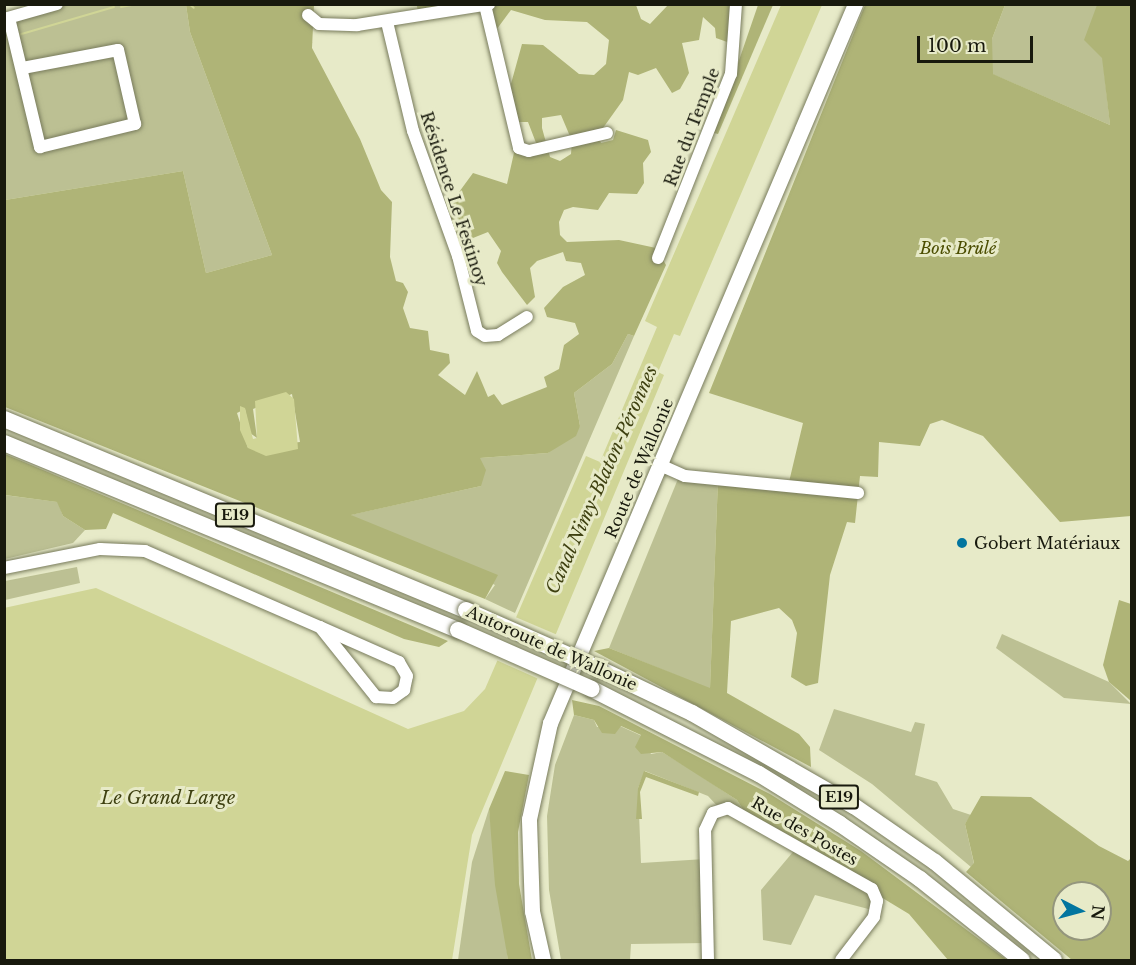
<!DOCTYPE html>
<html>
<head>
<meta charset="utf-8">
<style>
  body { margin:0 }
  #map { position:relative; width:1136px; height:965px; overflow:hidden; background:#e7eac8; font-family:"Libre Baskerville",serif }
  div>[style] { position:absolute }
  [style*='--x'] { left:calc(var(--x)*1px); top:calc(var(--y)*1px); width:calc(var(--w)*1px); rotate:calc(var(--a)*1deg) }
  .green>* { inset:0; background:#bcc093 }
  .forest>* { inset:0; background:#afb477 }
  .water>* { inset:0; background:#d0d596 }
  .pier>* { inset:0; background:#e7eac8 }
  .stream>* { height:2px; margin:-1px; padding:0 1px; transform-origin:1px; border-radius:1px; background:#d0d596 }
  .roads { filter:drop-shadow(0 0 2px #787b5c) drop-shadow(0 0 2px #787b5c) }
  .minor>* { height:12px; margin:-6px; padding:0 6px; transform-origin:6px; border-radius:6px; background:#fff }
  .major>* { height:15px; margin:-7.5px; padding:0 7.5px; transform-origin:7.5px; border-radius:7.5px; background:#fff }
  .highway>* { height:16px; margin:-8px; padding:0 8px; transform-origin:8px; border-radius:8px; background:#fff }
  .bridges { filter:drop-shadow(0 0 2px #787b5c) drop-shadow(0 0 2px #787b5c) }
  .highway-bridge>* { height:16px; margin:-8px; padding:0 8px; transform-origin:8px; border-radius:8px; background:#fff }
  .dots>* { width:16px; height:16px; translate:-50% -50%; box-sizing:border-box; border:3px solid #e7eac8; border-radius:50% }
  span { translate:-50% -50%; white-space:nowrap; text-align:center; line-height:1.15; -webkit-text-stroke:6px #e7eac8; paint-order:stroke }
  .shield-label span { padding:2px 4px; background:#e7eac8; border:2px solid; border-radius:4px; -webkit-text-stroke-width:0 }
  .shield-label { font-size:15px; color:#18190d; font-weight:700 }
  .street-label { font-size:16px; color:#18190d }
  .park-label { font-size:16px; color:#4b4d00; font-style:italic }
  .poi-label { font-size:16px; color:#18190d }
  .left { translate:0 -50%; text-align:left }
  .water-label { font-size:18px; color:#3e4010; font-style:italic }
  .frame { position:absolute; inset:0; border:6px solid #18190d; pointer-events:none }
  .north { position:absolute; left:1052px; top:881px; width:60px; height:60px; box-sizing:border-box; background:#e7eac8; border:2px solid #94967d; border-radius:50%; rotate:96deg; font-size:16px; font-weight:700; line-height:24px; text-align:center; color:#18190d }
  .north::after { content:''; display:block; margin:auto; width:21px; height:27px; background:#02759f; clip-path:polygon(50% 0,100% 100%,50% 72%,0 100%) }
  .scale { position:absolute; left:917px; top:36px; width:116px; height:27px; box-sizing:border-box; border:3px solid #18190d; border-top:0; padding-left:8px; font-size:18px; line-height:21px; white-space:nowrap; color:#18190d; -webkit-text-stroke:4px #e7eac8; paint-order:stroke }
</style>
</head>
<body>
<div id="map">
  <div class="green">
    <i style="clip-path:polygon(57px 5px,186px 5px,190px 32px,272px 255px,206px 273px,183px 171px,5px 200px,4px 19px)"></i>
    <i style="clip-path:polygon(1005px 5px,1097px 5px,1110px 125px,992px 74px,992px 39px)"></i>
    <i style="clip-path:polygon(628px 334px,634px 336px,515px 613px,485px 599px,495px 585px,350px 515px,481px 486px,480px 458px,548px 453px,580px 426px,574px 393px,612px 364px)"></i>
    <i style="clip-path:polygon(680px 474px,718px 479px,710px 689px,609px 648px)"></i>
    <i style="clip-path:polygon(4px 495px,58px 502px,63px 516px,85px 530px,73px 543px,5px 559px)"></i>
    <i style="clip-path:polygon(77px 567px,80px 583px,5px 600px,5px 581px)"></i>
    <i style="clip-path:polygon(1002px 634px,1109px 682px,1131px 704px,1064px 698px,996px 648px)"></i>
    <i style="clip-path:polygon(834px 709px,911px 732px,915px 722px,925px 724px,915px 775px,937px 782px,953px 809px,971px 815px,965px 824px,974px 864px,971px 867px,872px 784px,819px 750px)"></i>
    <i style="clip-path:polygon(574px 715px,594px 720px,597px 727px,620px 726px,642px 736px,651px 754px,662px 752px,690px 769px,737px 800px,747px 816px,720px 809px,708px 796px,645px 771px,638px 788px,641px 863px,705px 859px,708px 943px,631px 944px,630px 960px,561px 960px,549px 890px,547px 816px,555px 765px)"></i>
    <i style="clip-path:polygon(489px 809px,508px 960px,458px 960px,472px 862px)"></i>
    <i style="clip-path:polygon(798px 846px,872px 889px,876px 911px,815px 895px,791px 945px,763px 940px,761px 890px)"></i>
  </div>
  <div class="forest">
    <i style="clip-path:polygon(evenodd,186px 5px,314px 5px,312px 48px,360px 139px,381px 190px,392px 202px,390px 257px,396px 281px,403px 283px,408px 292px,403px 308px,410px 328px,428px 331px,430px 350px,449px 354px,450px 363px,438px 375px,465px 395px,477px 371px,488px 397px,494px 394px,502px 405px,547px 387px,544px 377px,559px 369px,564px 345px,579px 334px,575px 323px,547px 317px,544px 308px,563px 287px,585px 275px,581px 263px,566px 261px,563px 252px,537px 261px,530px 268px,535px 297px,527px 305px,502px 272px,497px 263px,501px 251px,488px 232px,468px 240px,466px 247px,455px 246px,443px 214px,473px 173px,507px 184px,516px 144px,538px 148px,528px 122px,519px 122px,509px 91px,522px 44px,543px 45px,579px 74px,594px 75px,606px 64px,609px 40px,587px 22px,545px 20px,511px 10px,491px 37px,485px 5px,418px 17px,417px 5px,636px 5px,641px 19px,650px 24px,668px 5px,736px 5px,730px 43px,716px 38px,715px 28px,703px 17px,699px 40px,682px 43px,689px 73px,680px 89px,672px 93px,656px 68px,638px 75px,629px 72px,623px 100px,598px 135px,601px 143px,613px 140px,616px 130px,648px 140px,651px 152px,643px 163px,644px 183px,637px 194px,609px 193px,598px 210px,573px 207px,564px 210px,559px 222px,560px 235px,567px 242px,619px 240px,656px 248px,666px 265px,634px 336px,628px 334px,612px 364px,574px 393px,580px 426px,576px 436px,548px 453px,480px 458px,486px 470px,481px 486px,351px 515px,498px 575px,485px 599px,5px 407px,5px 200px,183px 171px,206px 273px,272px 255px,190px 32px,186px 5px,561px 115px,572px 141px,571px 154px,560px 161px,550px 157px,542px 128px,542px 118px,561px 115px,186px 5px,292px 394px,300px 442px,248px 448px,237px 413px,245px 409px,250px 433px,257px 438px,253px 409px,292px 394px)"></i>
    <i style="clip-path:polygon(758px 5px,773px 5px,718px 134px,714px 133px)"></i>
    <i style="clip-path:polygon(865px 5px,1005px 5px,992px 39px,993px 74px,1110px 125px,1102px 58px,1084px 40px,1097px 5px,1131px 5px,1131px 516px,1060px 522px,983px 436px,942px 420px,930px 424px,920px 446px,879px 442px,878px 477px,860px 476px,855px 523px,847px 522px,830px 575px,818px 683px,806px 686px,791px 677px,797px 633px,792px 620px,779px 608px,731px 621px,727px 693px,799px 734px,810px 747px,811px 767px,594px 651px,609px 648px,710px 688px,718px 479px,789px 482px,803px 423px,709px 393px)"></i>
    <i style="clip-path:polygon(5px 454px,36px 467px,448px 641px,439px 647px,404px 639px,113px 513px,106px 529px,85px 530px,63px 516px,57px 502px,5px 495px)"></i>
    <i style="clip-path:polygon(1119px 600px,1131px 604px,1131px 701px,1109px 682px,1103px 665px)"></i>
    <i style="clip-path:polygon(572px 700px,599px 706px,770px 794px,861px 851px,1007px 960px,948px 960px,909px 914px,747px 816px,737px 800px,662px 752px,641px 754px,635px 747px,641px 735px,621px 726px,615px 734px,602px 733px,594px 720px,574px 715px)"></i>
    <i style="clip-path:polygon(505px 771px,529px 775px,518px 832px,519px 884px,532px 960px,508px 960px,495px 885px,489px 809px)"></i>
    <i style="clip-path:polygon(644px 771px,699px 792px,698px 796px,646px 777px,640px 792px,642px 819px,636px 819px,638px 788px)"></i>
    <i style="clip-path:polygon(evenodd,981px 796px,1031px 797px,1099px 846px,1128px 861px,1131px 858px,1131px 960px,1072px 960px,966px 872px,974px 863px,965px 824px,981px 796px,1064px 893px,1100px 893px,1100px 929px,1064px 929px,1064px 893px)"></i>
  </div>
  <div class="water">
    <i style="clip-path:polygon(781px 5px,822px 5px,680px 336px,674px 334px,658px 372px,664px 375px,472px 835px,452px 960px,5px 960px,4px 608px,96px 588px,408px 729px,464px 711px,485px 689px,586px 456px,600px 462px,657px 327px,645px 321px)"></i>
    <i style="clip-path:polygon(286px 392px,294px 399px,298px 449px,266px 456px,248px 448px,240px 430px,240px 406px,245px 408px,253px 439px,257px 438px,255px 401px)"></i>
  </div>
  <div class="pier">
    <i style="clip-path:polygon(513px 616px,560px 636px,541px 680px,494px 659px)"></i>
  </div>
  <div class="stream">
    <i style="--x:189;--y:4;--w:6;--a:39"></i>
    <i style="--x:121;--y:7;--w:16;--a:-11"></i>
    <i style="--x:18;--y:35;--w:100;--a:-16.3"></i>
  </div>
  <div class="roads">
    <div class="minor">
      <i style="--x:485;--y:5;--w:147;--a:76.6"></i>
      <i style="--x:519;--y:148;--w:10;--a:17"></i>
      <i style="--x:529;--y:151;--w:80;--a:-13"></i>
      <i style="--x:308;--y:15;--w:14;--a:39"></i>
      <i style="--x:319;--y:24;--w:38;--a:2"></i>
      <i style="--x:357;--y:25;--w:134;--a:-9"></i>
      <i style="--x:9;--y:18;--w:133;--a:76.5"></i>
      <i style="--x:40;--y:147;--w:98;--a:-13.6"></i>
      <i style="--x:135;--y:124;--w:76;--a:-102.9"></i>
      <i style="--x:118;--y:50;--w:97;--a:169.3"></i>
      <i style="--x:4;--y:19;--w:55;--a:-15.8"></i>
      <i style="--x:387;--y:22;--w:112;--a:76.6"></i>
      <i style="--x:413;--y:131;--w:133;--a:70.2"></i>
      <i style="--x:458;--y:256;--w:77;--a:75.8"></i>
      <i style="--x:477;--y:331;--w:9;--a:32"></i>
      <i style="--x:485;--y:336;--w:13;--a:-4"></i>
      <i style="--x:498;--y:335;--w:34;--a:-32"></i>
      <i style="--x:658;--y:258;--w:198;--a:-68.4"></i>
      <i style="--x:731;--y:74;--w:70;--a:-85.9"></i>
      <i style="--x:660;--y:465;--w:27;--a:24"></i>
      <i style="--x:685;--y:476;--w:174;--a:5.6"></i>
      <i style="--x:4;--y:568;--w:98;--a:-11.2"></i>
      <i style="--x:100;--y:549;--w:45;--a:2.5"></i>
      <i style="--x:145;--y:551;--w:191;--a:23.5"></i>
      <i style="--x:320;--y:627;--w:90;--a:51.3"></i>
      <i style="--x:376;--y:697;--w:17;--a:3"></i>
      <i style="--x:393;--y:698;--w:14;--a:-36"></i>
      <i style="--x:404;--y:690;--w:14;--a:-78"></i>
      <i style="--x:407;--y:676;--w:16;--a:-120"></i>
      <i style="--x:399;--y:662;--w:86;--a:-156.1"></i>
      <i style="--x:708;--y:960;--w:130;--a:-91.3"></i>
      <i style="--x:705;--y:830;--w:19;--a:-65"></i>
      <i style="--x:713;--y:813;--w:16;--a:-18"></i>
      <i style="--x:728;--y:808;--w:165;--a:29.4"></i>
      <i style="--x:872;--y:889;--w:13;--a:67"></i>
      <i style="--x:877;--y:901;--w:16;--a:101"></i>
      <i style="--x:874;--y:917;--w:54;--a:127.5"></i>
    </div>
    <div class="major">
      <i style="--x:543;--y:960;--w:50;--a:-102.7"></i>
      <i style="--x:532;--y:911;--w:92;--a:-91.9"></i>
      <i style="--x:529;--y:819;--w:98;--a:-77.7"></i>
      <i style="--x:550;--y:723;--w:781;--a:-67.01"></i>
    </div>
    <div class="highway">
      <i style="--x:4;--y:419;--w:500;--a:22.5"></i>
      <i style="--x:4;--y:443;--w:491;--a:22.4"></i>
      <i style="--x:600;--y:669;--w:102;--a:25.6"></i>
      <i style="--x:692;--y:713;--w:187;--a:29.9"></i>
      <i style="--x:854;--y:806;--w:98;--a:34.7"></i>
      <i style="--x:935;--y:862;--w:154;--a:39.5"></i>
      <i style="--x:592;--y:689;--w:187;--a:27"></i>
      <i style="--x:759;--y:774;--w:95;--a:31.7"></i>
      <i style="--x:840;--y:824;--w:97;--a:34.5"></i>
      <i style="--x:920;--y:879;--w:130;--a:38.5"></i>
    </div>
  </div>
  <div class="bridges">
    <div class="highway-bridge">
      <i style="--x:466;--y:610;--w:146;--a:23.8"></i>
      <i style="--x:458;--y:630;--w:146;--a:23.8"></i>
    </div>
  </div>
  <div class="dots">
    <i style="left:962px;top:543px;background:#02759f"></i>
  </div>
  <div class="shield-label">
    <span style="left:235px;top:515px">E19</span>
    <span style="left:839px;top:797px">E19</span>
  </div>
  <div class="street-label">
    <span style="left:692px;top:127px;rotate:-69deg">Rue du Temple</span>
    <span style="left:454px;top:199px;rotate:72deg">Résidence Le Festinoy</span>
    <span style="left:639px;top:468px;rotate:-67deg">Route de Wallonie</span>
    <span style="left:552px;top:648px;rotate:24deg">Autoroute de Wallonie</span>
    <span style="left:805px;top:831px;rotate:30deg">Rue des Postes</span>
  </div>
  <div class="park-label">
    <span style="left:958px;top:248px">Bois Brûlé</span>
  </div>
  <div class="poi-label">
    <span class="left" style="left:974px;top:543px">Gobert Matériaux</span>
  </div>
  <div class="water-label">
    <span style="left:602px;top:480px;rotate:-66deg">Canal Nimy-Blaton-Péronnes</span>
    <span style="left:168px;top:798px">Le Grand Large</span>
  </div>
  <div class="frame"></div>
  <div class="north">N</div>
  <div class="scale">100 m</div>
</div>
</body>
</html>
